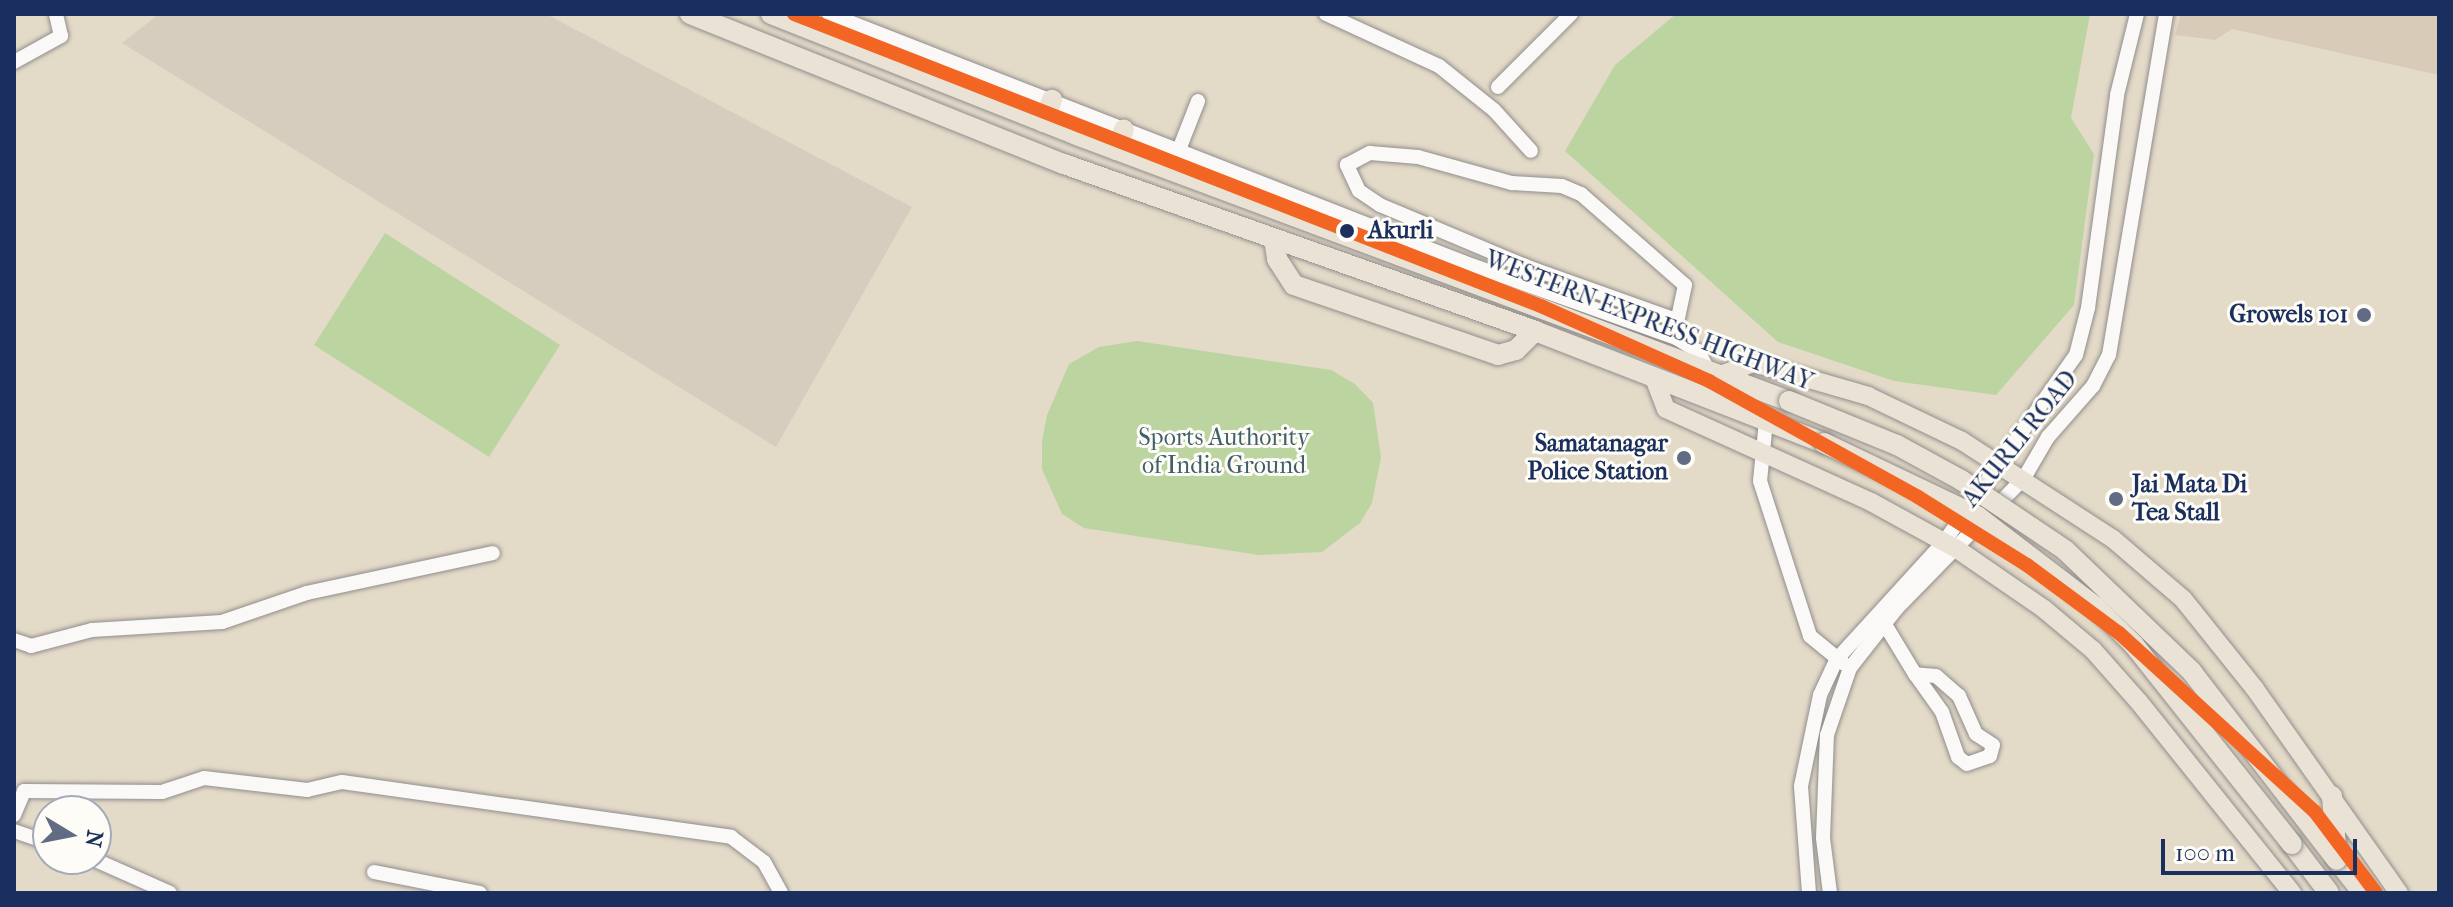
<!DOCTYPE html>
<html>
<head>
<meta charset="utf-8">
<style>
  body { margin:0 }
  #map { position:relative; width:2453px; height:907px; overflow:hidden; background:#e4dac8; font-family:"IM FELL French Canon",serif }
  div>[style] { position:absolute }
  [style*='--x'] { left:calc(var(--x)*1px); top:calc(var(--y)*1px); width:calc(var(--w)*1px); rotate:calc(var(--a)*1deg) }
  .built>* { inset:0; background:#d8cbb8 }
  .industrial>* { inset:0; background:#d6cdbf }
  .green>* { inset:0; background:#bcd4a0 }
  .roads { filter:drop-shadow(0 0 2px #908e8d) drop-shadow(0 0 2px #908e8d) }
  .minor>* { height:14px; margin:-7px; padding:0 7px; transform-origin:7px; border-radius:7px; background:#fbf9f7 }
  .major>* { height:18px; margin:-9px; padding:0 9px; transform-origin:9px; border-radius:9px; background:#ebe2d6 }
  .highway>* { height:20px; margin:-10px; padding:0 10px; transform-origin:10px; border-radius:10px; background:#ebe2d6 }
  .bridges { filter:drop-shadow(0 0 2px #908e8d) drop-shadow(0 0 2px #908e8d) }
  .highway-bridge>* { height:20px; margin:-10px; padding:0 10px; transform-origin:10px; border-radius:10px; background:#ebe2d6 }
  .metro-1>* { height:14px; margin:-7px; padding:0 7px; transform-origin:7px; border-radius:7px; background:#f26522 }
  .dots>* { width:22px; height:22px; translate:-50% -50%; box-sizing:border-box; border:4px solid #fdfcf7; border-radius:50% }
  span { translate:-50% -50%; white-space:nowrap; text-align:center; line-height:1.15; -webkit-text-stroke:6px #fdfcf7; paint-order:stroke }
  .stop-label { font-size:24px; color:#1b2f5e; font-weight:700 }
  .left { translate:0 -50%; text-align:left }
  .poi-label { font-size:24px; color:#1b2f5e; font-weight:700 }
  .right { translate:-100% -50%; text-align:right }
  .street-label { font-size:24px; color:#1b2f5e }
  .park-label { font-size:24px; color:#415f68 }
  .frame { position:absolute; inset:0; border:16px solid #1b2f5e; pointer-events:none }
  .north { position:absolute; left:32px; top:795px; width:80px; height:80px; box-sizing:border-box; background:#fdfcf7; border:2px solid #a3aaba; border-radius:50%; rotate:100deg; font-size:22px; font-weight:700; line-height:32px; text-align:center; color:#1b2f5e }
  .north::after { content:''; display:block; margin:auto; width:28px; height:36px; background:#616b83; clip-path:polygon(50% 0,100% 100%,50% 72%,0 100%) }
  .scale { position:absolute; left:2161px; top:839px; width:196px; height:36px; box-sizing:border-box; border:4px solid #1b2f5e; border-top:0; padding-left:10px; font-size:24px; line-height:28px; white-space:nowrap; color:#1b2f5e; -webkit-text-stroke:6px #fdfcf7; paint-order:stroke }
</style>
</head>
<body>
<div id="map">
  <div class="built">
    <i style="clip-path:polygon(2181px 14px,2439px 14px,2439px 75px,2232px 29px,2215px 40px,2175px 35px)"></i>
  </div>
  <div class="industrial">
    <i style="clip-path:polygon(159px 14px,546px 14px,912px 207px,776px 447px,122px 43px)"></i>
  </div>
  <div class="green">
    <i style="clip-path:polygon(1676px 14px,2090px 14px,2071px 118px,2094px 154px,2074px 305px,1996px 395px,1894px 381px,1778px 342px,1565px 151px,1615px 65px)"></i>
    <i style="clip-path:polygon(385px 233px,560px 345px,489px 457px,314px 345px)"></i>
    <i style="clip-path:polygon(1137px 341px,1331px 370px,1355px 384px,1373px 403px,1381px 457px,1372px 503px,1360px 523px,1322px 552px,1259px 555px,1084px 528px,1062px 514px,1042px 469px,1042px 442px,1047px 415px,1069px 364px,1099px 347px)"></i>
  </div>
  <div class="roads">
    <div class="minor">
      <i style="--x:829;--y:14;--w:681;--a:21.36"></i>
      <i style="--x:1463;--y:262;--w:226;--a:19.6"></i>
      <i style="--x:1676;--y:338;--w:26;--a:31"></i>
      <i style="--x:1698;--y:351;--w:19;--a:62"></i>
      <i style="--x:1326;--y:14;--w:124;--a:24.7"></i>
      <i style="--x:1439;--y:66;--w:70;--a:38.7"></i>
      <i style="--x:1494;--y:110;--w:55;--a:47.9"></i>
      <i style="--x:14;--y:62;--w:54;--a:-29"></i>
      <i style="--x:61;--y:36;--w:23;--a:-103"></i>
      <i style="--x:1498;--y:87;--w:103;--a:-45"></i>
      <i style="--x:1171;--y:170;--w:74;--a:-68.6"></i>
      <i style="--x:1525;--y:266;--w:157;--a:-157.2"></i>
      <i style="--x:1380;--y:205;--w:25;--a:-146"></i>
      <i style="--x:1359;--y:191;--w:29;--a:-115"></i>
      <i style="--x:1347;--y:165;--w:26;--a:-28"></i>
      <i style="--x:1370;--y:153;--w:48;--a:4.8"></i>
      <i style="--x:1418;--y:157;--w:98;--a:15.5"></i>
      <i style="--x:1512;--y:183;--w:50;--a:3.4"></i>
      <i style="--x:1562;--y:186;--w:21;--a:23"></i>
      <i style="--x:1581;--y:194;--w:138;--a:41.2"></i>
      <i style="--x:1685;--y:285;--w:40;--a:102"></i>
      <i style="--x:1522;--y:273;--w:8;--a:-67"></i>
      <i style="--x:1525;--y:266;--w:154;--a:19.7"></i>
      <i style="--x:1670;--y:318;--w:9;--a:41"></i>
      <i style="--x:1677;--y:324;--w:7;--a:98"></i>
      <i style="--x:1766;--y:421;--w:60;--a:95.7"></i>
      <i style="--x:1760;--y:481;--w:163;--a:72.1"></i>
      <i style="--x:1810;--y:636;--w:43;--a:39.3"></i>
      <i style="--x:1884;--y:623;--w:60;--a:58.7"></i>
      <i style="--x:1915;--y:674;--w:47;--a:54.6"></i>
      <i style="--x:1942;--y:712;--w:48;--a:70.4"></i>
      <i style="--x:1958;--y:757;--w:11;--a:38"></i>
      <i style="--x:1967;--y:764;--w:24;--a:-19"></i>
      <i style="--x:1990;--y:756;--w:11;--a:-75"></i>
      <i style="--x:1993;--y:745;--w:20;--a:-147"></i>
      <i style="--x:1976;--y:734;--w:42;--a:-114.1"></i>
      <i style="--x:1959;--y:696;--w:30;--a:-139"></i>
      <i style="--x:1936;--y:676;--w:21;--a:-175"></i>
      <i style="--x:14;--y:640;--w:18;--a:19"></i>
      <i style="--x:31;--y:646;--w:63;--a:-14.7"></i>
      <i style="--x:92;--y:630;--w:130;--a:-3.5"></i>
      <i style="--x:222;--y:622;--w:90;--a:-18.8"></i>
      <i style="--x:307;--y:593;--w:190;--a:-12.1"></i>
      <i style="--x:14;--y:815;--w:26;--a:-67"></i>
      <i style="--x:24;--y:791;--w:138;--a:0.4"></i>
      <i style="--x:162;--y:792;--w:44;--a:-18.4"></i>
      <i style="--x:204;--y:778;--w:104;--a:6.6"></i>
      <i style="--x:307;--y:790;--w:36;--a:-13"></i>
      <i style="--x:342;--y:782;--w:393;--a:8"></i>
      <i style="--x:731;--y:837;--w:41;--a:37.1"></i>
      <i style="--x:764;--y:862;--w:35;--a:61"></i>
      <i style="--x:14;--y:831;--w:36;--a:19"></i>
      <i style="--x:93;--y:859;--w:84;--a:23.8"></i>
      <i style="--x:374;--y:872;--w:108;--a:11.2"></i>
      <i style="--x:1809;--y:893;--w:107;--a:-94.3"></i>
      <i style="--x:1801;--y:786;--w:93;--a:-78.2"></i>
      <i style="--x:1820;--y:695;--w:40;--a:-65"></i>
      <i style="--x:1837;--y:659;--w:159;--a:-47.6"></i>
      <i style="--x:1944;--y:542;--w:229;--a:-54.8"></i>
      <i style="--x:2076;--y:355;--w:49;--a:-75.7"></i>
      <i style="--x:2088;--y:308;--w:215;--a:-82.2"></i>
      <i style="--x:2117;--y:95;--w:83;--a:-76.1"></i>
      <i style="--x:1830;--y:893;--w:55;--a:-97.3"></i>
      <i style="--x:1823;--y:838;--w:103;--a:-87.8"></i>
      <i style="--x:1827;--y:735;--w:71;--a:-71.1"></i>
      <i style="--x:1850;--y:668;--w:76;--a:-51.9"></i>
      <i style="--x:1897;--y:608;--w:182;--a:-45.7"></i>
      <i style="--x:2024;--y:478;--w:48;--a:-59.7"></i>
      <i style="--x:2048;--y:437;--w:68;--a:-48.6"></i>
      <i style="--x:2093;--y:386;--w:35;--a:-63"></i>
      <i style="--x:2109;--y:355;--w:346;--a:-80.5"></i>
    </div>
    <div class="major">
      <i style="--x:1723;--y:374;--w:33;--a:-20"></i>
      <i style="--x:1754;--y:363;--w:119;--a:16.1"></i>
      <i style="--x:1868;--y:396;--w:104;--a:25.6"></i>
      <i style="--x:1962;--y:441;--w:180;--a:33"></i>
      <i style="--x:2113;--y:539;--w:92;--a:40.6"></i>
      <i style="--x:2183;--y:599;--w:115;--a:51.3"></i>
      <i style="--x:2255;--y:689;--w:250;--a:54.8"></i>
      <i style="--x:1654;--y:378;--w:33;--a:69"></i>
      <i style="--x:1666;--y:409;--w:225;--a:24.4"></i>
      <i style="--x:1871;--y:502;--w:98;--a:28.7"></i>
      <i style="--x:1957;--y:549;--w:106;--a:34.6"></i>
      <i style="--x:2044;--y:609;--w:64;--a:39.9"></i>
      <i style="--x:2093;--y:650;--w:69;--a:48.5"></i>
      <i style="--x:2139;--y:702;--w:245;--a:51.3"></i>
    </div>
    <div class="highway">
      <i style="--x:690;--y:14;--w:403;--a:21.9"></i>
      <i style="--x:1064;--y:164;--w:500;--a:19.5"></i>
      <i style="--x:1535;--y:331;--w:310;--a:21.2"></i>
      <i style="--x:771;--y:14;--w:328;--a:21.6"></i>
      <i style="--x:1076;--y:135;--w:761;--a:20.46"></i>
      <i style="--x:1043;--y:122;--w:24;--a:-68"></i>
      <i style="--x:1116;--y:150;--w:22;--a:-69"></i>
      <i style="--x:1274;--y:239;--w:20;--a:81"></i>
      <i style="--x:1277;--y:259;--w:31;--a:57"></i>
      <i style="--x:1294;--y:285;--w:216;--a:18.9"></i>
      <i style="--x:1498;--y:355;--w:19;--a:-16"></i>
      <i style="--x:1516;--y:350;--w:27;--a:-45"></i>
      <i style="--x:2332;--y:796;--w:64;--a:85.5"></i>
      <i style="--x:2337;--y:860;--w:42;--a:51.8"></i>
      <i style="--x:2292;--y:844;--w:61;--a:52.9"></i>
    </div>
  </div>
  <div class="bridges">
    <div class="highway-bridge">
      <i style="--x:1789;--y:401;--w:117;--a:22.2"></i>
      <i style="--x:1897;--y:445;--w:73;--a:28.7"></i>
      <i style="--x:1961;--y:480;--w:125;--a:33.9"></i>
      <i style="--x:2065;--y:550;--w:176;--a:43.8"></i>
      <i style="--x:2192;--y:672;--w:237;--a:52.4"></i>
      <i style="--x:1824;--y:443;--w:170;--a:25.5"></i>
      <i style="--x:1977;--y:516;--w:150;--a:37.4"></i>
      <i style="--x:2096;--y:607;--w:54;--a:45"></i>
      <i style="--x:2134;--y:645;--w:254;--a:51.6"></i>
    </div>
  </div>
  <div class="metro-1">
    <i style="--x:794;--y:14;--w:804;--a:21.36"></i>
    <i style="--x:1543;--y:307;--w:182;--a:24"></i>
    <i style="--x:1709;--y:381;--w:239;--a:29"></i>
    <i style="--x:1918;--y:497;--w:128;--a:32"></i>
    <i style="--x:2027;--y:565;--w:114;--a:36.5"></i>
    <i style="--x:2119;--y:633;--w:265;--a:42.4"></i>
    <i style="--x:2315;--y:812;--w:101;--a:53"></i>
  </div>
  <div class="dots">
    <i style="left:1347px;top:231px;background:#1b2f5e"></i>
    <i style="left:2364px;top:315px;background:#616b83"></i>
    <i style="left:1684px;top:458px;background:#616b83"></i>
    <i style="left:2116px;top:499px;background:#616b83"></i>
  </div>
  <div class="stop-label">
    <span class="left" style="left:1368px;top:231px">Akurli</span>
  </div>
  <div class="poi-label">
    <span class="right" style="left:2348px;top:315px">Growels 101</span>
    <span class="right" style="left:1668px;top:458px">Samatanagar<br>Police Station</span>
    <span class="left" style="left:2132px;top:499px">Jai Mata Di<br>Tea Stall</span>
  </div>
  <div class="street-label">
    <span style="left:1649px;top:321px;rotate:21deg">WESTERN EXPRESS HIGHWAY</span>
    <span style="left:2020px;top:439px;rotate:-51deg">AKURLI ROAD</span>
  </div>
  <div class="park-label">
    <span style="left:1224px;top:452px">Sports Authority<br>of India Ground</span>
  </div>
  <div class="frame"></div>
  <div class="north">N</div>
  <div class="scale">100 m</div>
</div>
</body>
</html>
